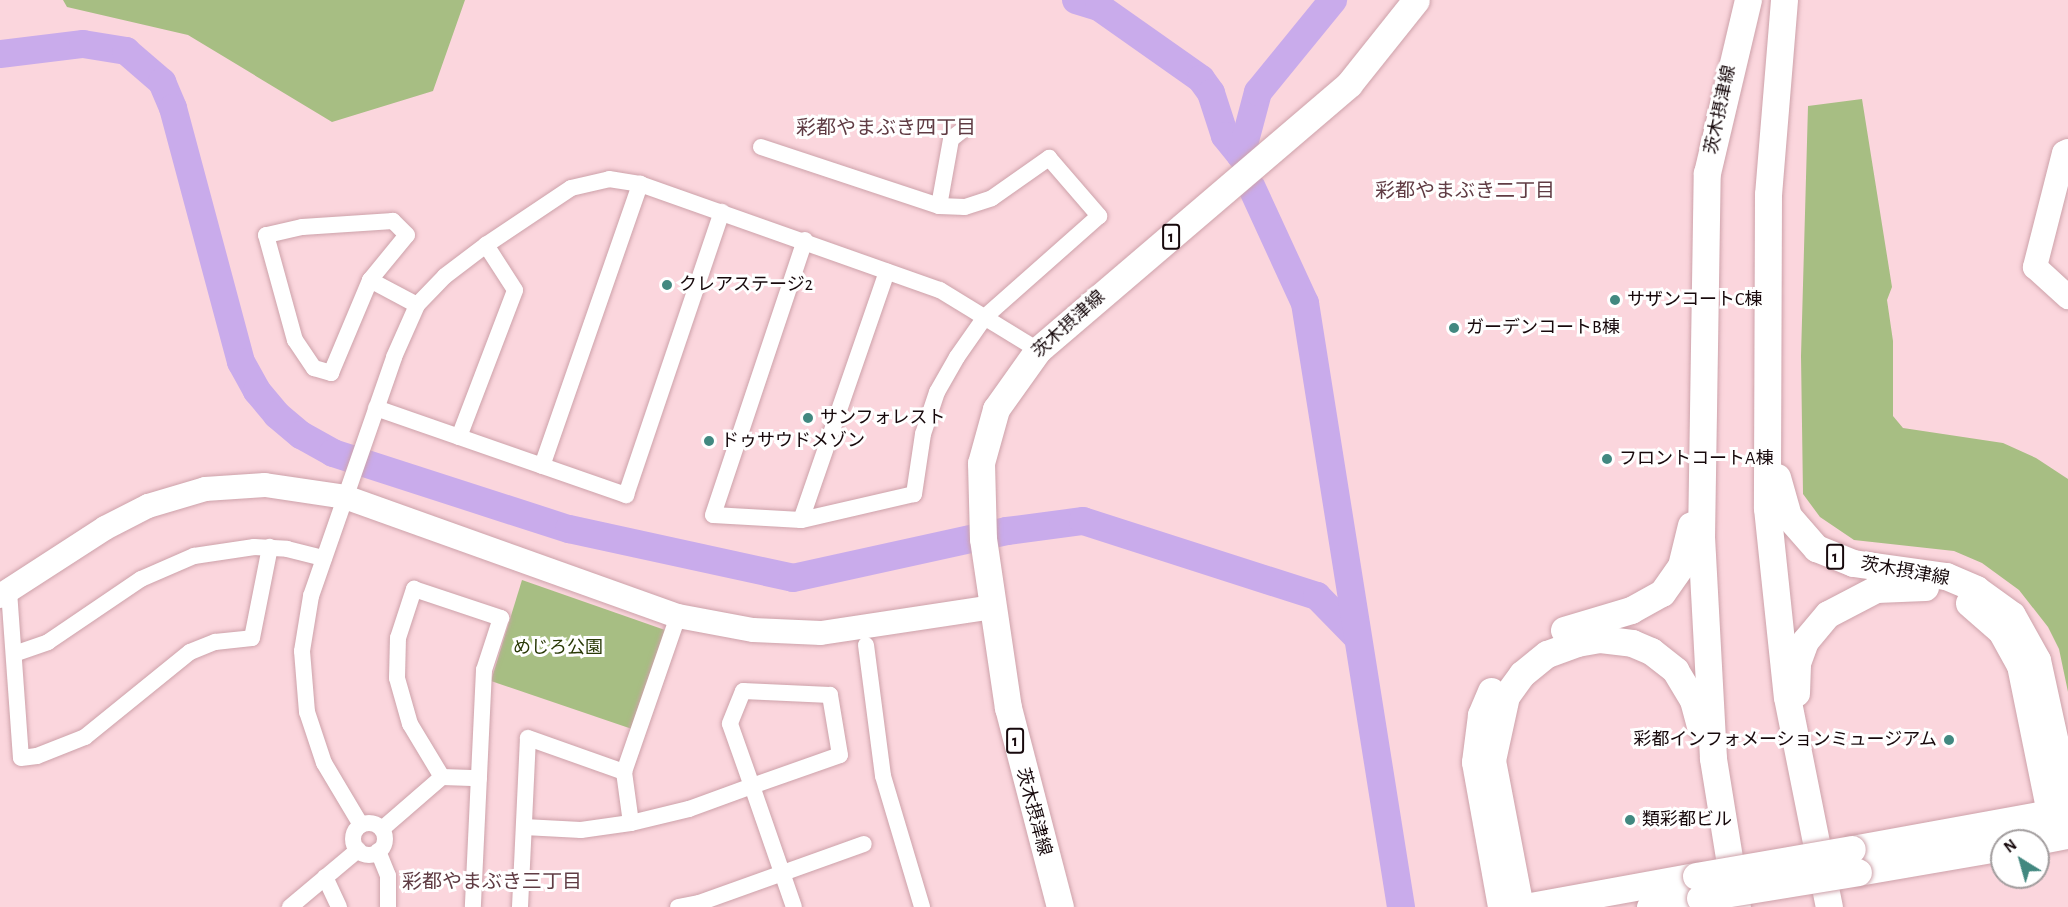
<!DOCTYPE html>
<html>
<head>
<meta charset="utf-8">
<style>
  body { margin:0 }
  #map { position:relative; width:2068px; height:907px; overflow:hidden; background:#fbd6dd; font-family:"Alegreya Sans","Noto Sans JP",sans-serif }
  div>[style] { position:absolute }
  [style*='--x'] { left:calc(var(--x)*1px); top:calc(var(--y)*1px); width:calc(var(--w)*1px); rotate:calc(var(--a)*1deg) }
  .green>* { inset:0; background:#a7be83 }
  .river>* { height:28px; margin:-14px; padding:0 14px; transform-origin:14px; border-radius:14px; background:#c9abeb }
  .roads { filter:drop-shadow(0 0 2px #cda2aa) drop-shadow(0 0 2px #cda2aa) }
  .street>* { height:16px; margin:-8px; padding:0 8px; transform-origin:8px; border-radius:8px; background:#fff }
  .street>.ring { margin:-8px; padding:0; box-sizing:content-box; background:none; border:16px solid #fff; border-radius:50% }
  .secondary>* { height:24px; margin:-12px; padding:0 12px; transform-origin:12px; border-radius:12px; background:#fff }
  .primary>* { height:27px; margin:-13.5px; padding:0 13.5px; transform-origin:13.5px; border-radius:13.5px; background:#fff }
  .bridges { filter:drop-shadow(0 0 2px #cda2aa) drop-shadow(0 0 2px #cda2aa) }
  .primary-bridge>* { height:27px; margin:-13.5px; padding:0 13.5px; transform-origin:13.5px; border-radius:13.5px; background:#fff }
  .dots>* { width:16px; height:16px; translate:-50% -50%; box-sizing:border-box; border:3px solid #fff; border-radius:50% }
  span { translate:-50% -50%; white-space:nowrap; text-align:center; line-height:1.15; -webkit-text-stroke:6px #fff; paint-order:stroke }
  .shield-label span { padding:2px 4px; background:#fff; border:2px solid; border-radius:4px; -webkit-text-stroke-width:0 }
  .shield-label { font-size:16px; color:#17090c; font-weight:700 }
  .street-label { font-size:18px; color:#17090c }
  .poi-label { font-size:18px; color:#17090c }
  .left { translate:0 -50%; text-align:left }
  .right { translate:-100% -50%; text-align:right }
  .park-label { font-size:18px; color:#283805 }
  .neighbourhood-label { font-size:20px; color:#603c44 }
  .north { position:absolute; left:1990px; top:829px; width:60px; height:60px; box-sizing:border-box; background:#fff; border:2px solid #a29d9e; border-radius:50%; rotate:323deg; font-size:16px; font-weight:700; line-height:24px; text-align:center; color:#17090c }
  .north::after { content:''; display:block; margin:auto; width:21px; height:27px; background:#428880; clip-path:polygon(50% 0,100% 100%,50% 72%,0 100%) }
</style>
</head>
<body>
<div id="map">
  <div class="green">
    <i style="clip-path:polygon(63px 0,465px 0,433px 91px,332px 122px,188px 35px,67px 7px)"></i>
    <i style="clip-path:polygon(1862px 99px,1892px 287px,1887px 300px,1893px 341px,1893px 416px,1903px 428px,2003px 443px,2036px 458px,2068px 479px,2068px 692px,2059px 649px,2048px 627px,2019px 590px,1982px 563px,1954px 551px,1854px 540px,1820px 517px,1803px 494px,1801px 356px,1808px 106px)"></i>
    <i style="clip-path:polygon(522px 580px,665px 630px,632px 729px,491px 681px)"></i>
  </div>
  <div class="river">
    <i style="--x:1076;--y:0;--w:24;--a:17"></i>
    <i style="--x:1099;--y:7;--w:125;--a:35.2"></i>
    <i style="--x:1201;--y:79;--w:17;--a:54"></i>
    <i style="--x:1211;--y:93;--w:45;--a:72"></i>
    <i style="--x:1225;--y:136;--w:26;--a:51"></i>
    <i style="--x:0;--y:54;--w:84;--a:-6.9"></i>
    <i style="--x:83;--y:44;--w:44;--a:9.2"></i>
    <i style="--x:126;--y:51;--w:48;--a:40.7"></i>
    <i style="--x:162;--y:82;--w:28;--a:67"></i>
    <i style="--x:173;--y:108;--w:263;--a:75"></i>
    <i style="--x:241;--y:362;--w:33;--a:61"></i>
    <i style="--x:257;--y:391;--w:31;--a:50"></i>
    <i style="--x:277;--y:415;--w:31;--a:40"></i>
    <i style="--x:301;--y:435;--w:37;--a:29"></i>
    <i style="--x:333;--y:453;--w:248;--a:17.9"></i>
    <i style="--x:569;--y:529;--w:229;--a:12.3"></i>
    <i style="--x:793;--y:578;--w:219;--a:-12.4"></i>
    <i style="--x:1007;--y:531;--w:77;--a:-7.5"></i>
    <i style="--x:1083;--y:521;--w:246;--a:17.8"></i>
    <i style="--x:1317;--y:596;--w:56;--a:45.7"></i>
    <i style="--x:1241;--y:156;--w:66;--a:-75.1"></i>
    <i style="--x:1258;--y:92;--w:119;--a:-50.8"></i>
    <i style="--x:1252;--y:188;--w:127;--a:65.3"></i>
    <i style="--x:1305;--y:303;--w:612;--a:80.97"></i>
  </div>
  <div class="roads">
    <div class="street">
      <i style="--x:761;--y:147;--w:188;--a:18.3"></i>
      <i style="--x:939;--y:206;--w:26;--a:2"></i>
      <i style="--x:965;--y:207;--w:28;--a:-18"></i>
      <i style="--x:992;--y:198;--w:70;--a:-35.1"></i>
      <i style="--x:1049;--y:158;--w:77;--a:49.2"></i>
      <i style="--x:1099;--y:216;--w:152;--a:138.5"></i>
      <i style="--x:985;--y:317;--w:49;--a:125"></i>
      <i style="--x:957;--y:357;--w:40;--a:119.7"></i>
      <i style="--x:937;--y:392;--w:44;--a:108.4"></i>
      <i style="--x:923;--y:434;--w:61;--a:98.5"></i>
      <i style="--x:914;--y:494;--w:116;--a:167"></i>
      <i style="--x:801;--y:520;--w:88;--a:-176.7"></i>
      <i style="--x:713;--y:515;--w:290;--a:-71.5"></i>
      <i style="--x:939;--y:206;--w:68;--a:-79.8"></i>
      <i style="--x:951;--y:139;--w:15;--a:-37"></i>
      <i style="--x:370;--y:280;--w:58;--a:-50.6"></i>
      <i style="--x:407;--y:235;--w:20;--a:-135"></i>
      <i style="--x:393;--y:221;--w:91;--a:176.2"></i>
      <i style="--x:302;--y:227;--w:37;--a:167"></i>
      <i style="--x:266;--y:235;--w:109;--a:74.6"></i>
      <i style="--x:295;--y:340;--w:34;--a:56"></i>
      <i style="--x:314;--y:368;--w:18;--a:16"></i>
      <i style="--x:331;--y:373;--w:101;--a:-67.2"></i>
      <i style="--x:370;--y:280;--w:53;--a:28"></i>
      <i style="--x:376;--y:408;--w:265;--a:19.2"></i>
      <i style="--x:626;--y:495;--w:299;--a:-71.3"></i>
      <i style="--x:459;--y:437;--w:157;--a:-69.1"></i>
      <i style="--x:515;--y:290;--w:54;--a:-122.8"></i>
      <i style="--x:542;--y:466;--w:299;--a:-70.8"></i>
      <i style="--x:801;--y:520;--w:263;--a:-70.9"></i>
      <i style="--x:9;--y:591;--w:167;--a:85.9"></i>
      <i style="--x:21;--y:758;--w:16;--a:-7"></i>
      <i style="--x:37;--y:756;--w:52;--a:-21.6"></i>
      <i style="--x:85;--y:737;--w:135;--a:-39"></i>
      <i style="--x:190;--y:652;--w:27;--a:-22"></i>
      <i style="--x:215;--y:642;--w:37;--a:-6"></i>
      <i style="--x:252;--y:638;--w:93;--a:-78.8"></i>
      <i style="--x:866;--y:645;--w:132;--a:82.6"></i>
      <i style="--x:883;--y:776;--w:137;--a:73.4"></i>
      <i style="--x:14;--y:654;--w:36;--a:-19"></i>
      <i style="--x:48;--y:642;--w:112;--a:-34.1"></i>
      <i style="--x:141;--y:579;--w:58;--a:-23.5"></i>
      <i style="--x:194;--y:556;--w:61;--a:-8.5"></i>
      <i style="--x:254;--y:547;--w:33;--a:3"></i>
      <i style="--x:287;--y:549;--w:38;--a:14"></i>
      <i style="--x:442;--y:777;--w:37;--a:2"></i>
      <i style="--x:631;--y:823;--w:51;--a:-97.8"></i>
      <i style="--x:624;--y:772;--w:165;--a:-70.9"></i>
      <i class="ring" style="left:353px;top:823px;width:16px;height:16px"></i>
      <i style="--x:361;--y:825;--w:72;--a:-120.8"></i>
      <i style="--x:324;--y:763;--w:54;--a:-108.4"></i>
      <i style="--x:307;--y:712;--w:61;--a:-94.7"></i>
      <i style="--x:302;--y:651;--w:56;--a:-80.7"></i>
      <i style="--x:311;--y:596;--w:253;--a:-70.8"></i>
      <i style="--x:394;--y:357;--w:57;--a:-66.1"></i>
      <i style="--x:417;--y:305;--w:40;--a:-46"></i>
      <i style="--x:445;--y:276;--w:51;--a:-37.1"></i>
      <i style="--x:486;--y:245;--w:102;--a:-33.8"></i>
      <i style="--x:571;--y:188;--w:39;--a:-13"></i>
      <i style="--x:609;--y:179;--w:31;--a:9"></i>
      <i style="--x:640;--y:184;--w:318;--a:19.5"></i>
      <i style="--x:940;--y:290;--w:115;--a:31.5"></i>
      <i style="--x:524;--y:827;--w:57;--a:3"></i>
      <i style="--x:581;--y:830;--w:50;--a:-8"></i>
      <i style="--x:631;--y:823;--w:60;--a:-13.6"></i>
      <i style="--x:689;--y:809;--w:67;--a:-20.1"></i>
      <i style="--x:752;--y:786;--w:93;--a:-19.4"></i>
      <i style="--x:840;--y:755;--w:61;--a:-99.5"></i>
      <i style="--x:830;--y:695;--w:87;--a:-177.4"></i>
      <i style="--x:743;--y:691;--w:35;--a:112"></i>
      <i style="--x:730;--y:724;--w:66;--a:70.5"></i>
      <i style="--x:752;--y:786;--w:128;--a:70.9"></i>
      <i style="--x:382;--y:829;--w:79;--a:-40.9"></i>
      <i style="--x:442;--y:777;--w:62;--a:-121.1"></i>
      <i style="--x:410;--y:724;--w:48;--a:-105.8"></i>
      <i style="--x:397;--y:678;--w:40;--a:-88.6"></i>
      <i style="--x:398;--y:638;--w:52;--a:-71.9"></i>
      <i style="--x:414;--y:589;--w:92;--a:18.4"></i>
      <i style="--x:501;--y:618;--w:55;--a:108.1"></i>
      <i style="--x:484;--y:670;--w:237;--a:92.7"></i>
      <i style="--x:378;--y:851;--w:27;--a:68"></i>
      <i style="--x:388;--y:876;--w:31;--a:90"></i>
      <i style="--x:325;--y:877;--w:33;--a:65"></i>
      <i style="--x:290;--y:907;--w:89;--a:-40"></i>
      <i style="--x:520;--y:907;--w:169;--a:-87.3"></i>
      <i style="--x:528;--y:738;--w:102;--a:19.5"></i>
      <i style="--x:678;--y:907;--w:21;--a:-11"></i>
      <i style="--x:699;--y:903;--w:175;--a:-19.7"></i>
    </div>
    <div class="secondary">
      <i style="--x:2068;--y:151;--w:4;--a:153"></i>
      <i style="--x:2064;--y:153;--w:118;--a:104.3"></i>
      <i style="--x:2035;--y:267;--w:45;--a:42.3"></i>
      <i style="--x:0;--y:596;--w:125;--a:-32.9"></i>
      <i style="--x:105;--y:528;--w:48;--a:-27.1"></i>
      <i style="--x:148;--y:506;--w:59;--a:-16.6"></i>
      <i style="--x:205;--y:489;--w:60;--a:-3.8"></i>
      <i style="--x:265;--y:485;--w:81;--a:8.5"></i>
      <i style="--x:345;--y:497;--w:354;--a:19.7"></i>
      <i style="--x:678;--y:616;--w:76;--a:10.6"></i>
      <i style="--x:753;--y:630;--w:68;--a:2.5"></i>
      <i style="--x:821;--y:633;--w:173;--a:-8.6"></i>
    </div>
    <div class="primary">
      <i style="--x:1784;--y:0;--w:195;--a:94.7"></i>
      <i style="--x:1768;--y:194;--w:314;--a:90.2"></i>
      <i style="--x:1767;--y:508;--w:190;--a:84"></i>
      <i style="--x:1787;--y:697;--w:214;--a:78.7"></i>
      <i style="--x:1777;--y:477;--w:41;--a:74.2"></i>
      <i style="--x:1788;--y:516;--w:43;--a:48.8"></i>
      <i style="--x:1816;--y:548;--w:40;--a:22"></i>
      <i style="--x:1853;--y:563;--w:94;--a:8"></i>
      <i style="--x:1946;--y:576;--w:33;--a:23"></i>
      <i style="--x:1976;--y:589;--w:44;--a:35.8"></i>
      <i style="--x:2012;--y:615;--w:51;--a:60.9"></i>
      <i style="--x:2037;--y:660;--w:145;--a:77.7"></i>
      <i style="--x:1969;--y:603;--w:43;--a:41.2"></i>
      <i style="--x:2001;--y:631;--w:39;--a:61"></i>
      <i style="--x:2020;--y:665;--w:151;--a:78.5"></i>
      <i style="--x:2050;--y:813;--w:27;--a:54"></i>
      <i style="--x:1564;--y:630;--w:70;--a:-16.6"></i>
      <i style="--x:1631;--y:610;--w:35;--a:-29"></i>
      <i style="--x:1662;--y:593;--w:33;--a:-55"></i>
      <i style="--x:1681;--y:566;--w:42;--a:-76.3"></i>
      <i style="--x:1491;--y:691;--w:26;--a:113"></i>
      <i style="--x:1481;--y:715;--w:47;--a:97.3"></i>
      <i style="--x:1475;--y:762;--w:147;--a:79.8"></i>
      <i style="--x:1796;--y:693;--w:30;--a:-88"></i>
      <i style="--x:1797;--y:663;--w:23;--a:-70"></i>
      <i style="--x:1805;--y:641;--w:35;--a:-50"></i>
      <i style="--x:1828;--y:614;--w:54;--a:-27.5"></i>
      <i style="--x:1876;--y:589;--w:49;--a:-2.3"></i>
      <i style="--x:2036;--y:841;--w:31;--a:-11"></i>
      <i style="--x:1852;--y:849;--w:201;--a:-10.3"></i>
      <i style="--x:1858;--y:872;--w:146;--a:-9.8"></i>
      <i style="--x:1060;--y:907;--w:206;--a:-104.6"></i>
      <i style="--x:1008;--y:708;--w:171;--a:-98.4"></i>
      <i style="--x:983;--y:539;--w:76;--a:-91.5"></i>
      <i style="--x:981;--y:463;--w:56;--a:-74.5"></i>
      <i style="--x:996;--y:409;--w:72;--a:-54.6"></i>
      <i style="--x:1038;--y:350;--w:409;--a:-40.5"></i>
      <i style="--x:1349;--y:84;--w:107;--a:-51.4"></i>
      <i style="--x:1520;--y:907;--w:150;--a:-100.8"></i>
      <i style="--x:1492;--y:760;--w:66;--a:-77.7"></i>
      <i style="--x:1506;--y:696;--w:27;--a:-54"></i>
      <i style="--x:1522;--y:674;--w:32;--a:-39"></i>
      <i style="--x:1547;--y:654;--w:32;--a:-20"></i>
      <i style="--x:1577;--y:643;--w:23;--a:-10"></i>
      <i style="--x:1600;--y:639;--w:32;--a:7"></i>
      <i style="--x:1632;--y:643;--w:21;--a:23"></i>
      <i style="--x:1651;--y:651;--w:31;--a:38"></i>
      <i style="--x:1675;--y:670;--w:35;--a:59"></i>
      <i style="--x:1693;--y:700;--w:27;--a:75"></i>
      <i style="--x:1525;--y:907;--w:174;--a:-10.3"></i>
      <i style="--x:1650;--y:907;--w:51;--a:-10.2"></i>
      <i style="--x:1737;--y:907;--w:151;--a:-99.2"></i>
      <i style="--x:1713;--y:758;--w:220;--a:-93.1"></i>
      <i style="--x:1701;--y:538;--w:365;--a:-89.1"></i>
      <i style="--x:1707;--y:173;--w:178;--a:-76.7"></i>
    </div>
  </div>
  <div class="bridges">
    <div class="primary-bridge">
      <i style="--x:1696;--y:876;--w:158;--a:-9.8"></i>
      <i style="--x:1700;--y:898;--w:160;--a:-9.3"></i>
    </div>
  </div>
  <div class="dots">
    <i style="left:667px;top:285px;background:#428880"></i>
    <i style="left:1615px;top:300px;background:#428880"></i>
    <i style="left:1454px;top:328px;background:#428880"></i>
    <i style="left:808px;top:418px;background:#428880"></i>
    <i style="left:709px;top:441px;background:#428880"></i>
    <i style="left:1607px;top:459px;background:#428880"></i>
    <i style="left:1949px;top:740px;background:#428880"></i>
    <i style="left:1630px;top:820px;background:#428880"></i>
  </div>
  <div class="shield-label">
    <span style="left:1171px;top:237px">1</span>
    <span style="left:1835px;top:557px">1</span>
    <span style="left:1015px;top:741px">1</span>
  </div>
  <div class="street-label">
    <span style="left:1721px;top:110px;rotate:-78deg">茨木摂津線</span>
    <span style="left:1069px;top:325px;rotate:-42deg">茨木摂津線</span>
    <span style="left:1905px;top:572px;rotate:10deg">茨木摂津線</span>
    <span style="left:1033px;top:812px;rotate:75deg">茨木摂津線</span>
  </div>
  <div class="poi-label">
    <span class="left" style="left:679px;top:285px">クレアステージ2</span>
    <span class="left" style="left:1627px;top:300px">サザンコートC棟</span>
    <span class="left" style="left:1466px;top:328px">ガーデンコートB棟</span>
    <span class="left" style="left:820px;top:418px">サンフォレスト</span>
    <span class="left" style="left:721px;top:441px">ドゥサウドメゾン</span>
    <span class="left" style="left:1619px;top:459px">フロントコートA棟</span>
    <span class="right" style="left:1937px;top:740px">彩都インフォメーションミュージアム</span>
    <span class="left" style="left:1642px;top:820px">類彩都ビル</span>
  </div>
  <div class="park-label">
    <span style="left:558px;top:648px">めじろ公園</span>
  </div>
  <div class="neighbourhood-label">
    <span style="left:886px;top:128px">彩都やまぶき四丁目</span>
    <span style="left:1465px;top:191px">彩都やまぶき二丁目</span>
    <span style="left:492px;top:882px">彩都やまぶき三丁目</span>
  </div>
  <div class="north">N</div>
</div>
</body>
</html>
